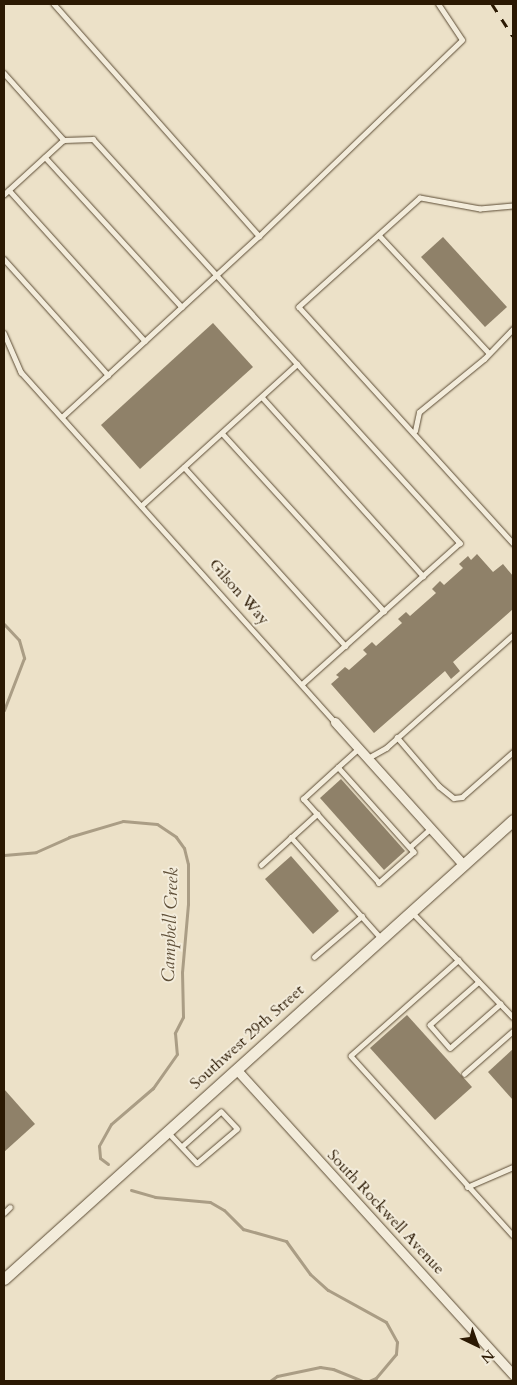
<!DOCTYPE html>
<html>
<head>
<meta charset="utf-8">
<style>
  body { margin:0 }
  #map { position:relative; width:517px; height:1385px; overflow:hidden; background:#ece1c8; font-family:Cardo,serif }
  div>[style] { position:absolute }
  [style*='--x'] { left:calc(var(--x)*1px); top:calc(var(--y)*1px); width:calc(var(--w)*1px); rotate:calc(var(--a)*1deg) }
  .stream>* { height:3px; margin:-1.5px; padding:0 1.5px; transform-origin:1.5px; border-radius:1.5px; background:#aa9d85 }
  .building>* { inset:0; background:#8f8169 }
  .roads { filter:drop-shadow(0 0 1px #5b4b34) drop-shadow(0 0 1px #5b4b34) }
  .service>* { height:4.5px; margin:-2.25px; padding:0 2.25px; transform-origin:2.25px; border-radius:2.25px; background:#f3ecdb }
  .minor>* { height:9px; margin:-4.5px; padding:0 4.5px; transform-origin:4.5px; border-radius:4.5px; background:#f3ecdb }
  .tertiary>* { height:11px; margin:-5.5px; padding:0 5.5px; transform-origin:5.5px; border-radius:5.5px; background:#f3ecdb }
  .rail>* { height:3px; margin-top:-1.5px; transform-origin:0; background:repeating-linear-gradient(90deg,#2b1903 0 9px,transparent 0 18px) }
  span { translate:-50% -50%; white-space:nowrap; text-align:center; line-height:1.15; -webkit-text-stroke:4px #f3ecdb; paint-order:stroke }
  .street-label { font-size:16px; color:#2b1903 }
  .water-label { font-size:18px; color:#5e4e37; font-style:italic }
  .frame { position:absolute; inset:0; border:5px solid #2b1903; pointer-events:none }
  .north { position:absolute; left:452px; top:1320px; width:50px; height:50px; -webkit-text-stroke:4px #f3ecdb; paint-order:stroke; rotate:138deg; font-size:14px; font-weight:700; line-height:20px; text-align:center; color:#2b1903 }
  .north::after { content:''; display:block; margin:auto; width:18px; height:22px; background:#2b1903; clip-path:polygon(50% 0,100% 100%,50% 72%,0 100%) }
</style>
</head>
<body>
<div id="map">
  <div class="stream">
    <i style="--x:4;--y:624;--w:22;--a:47"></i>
    <i style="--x:19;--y:640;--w:19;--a:74"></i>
    <i style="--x:24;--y:658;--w:56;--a:111"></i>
    <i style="--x:4;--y:855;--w:32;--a:-5"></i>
    <i style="--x:36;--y:852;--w:36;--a:-24"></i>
    <i style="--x:69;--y:837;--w:56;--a:-16.5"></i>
    <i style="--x:123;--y:821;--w:34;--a:5"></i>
    <i style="--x:157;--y:824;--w:23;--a:34"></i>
    <i style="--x:176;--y:837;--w:14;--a:54"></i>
    <i style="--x:184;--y:848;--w:16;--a:76"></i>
    <i style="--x:188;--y:864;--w:40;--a:90"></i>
    <i style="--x:188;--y:904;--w:68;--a:95"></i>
    <i style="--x:182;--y:972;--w:45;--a:88.7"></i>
    <i style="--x:183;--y:1017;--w:18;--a:117"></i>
    <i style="--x:175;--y:1033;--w:21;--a:85"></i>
    <i style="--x:177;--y:1054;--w:42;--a:125.2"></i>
    <i style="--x:153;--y:1088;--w:55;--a:139.4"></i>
    <i style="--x:111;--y:1124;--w:25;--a:119"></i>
    <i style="--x:99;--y:1146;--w:12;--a:85"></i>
    <i style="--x:100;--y:1158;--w:10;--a:37"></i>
    <i style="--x:131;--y:1190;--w:25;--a:16"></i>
    <i style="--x:155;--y:1197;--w:55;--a:5.2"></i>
    <i style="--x:210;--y:1202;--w:16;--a:30"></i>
    <i style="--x:224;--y:1210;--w:27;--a:45"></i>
    <i style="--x:243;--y:1229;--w:45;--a:15.6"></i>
    <i style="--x:286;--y:1241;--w:41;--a:54"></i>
    <i style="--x:310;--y:1274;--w:24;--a:42"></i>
    <i style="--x:328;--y:1290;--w:66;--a:28.9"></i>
    <i style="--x:386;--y:1322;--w:23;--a:61"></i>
    <i style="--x:397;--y:1342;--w:12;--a:95"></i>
    <i style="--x:396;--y:1354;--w:31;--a:130"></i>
    <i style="--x:376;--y:1378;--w:8;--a:157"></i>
    <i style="--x:270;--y:1381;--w:9;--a:-36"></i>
    <i style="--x:277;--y:1376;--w:44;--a:-11.8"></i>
    <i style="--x:320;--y:1367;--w:13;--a:9"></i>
    <i style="--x:333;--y:1369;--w:31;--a:22"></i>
  </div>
  <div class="building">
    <i style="clip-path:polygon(443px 237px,507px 307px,485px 327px,421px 257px)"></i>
    <i style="clip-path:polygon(213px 323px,253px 367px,140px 469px,101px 425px)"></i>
    <i style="clip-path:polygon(477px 554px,493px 572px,503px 564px,513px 576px,513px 609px,453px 662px,460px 671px,451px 679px,445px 671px,374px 733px,331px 684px,339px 677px,336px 675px,345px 667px,349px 670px,367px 654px,363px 650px,372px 642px,376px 646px,402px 623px,398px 619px,406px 612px,410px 616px,436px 593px,432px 589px,440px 581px,444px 585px,463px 568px,459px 564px,468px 556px,471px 560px)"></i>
    <i style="clip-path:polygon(341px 779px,405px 851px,384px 870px,320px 798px)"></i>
    <i style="clip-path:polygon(291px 856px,339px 911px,313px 934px,265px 879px)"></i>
    <i style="clip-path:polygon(407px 1015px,472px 1087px,435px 1120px,370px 1048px)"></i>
    <i style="clip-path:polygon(513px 1049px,513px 1100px,488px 1072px)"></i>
    <i style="clip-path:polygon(4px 1089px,35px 1124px,4px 1152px)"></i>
  </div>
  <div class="roads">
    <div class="service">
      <i style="--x:54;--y:4;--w:310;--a:48.5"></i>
      <i style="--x:259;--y:236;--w:282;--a:-44"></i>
      <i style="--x:462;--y:40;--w:43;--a:-123.7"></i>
      <i style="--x:4;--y:73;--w:90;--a:48.2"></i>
      <i style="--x:64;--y:140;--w:81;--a:137.5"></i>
      <i style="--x:64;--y:140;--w:29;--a:-2"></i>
      <i style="--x:93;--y:139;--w:546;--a:47.75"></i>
      <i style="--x:460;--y:543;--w:212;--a:138.1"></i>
      <i style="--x:45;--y:157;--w:203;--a:47.6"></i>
      <i style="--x:9;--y:190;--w:203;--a:48"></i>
      <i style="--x:513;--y:206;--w:33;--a:175"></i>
      <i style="--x:480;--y:209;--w:61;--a:-169.6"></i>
      <i style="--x:420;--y:198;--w:163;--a:138"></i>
      <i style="--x:299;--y:307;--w:319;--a:47.8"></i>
      <i style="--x:379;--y:235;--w:161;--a:47"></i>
      <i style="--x:4;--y:259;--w:156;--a:48.1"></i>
      <i style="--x:4;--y:333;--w:43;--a:66.4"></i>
      <i style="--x:21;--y:372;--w:470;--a:48.1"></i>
      <i style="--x:262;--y:397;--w:241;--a:48"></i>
      <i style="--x:62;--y:417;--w:268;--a:-42.6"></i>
      <i style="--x:415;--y:431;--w:19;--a:-78"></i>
      <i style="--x:419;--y:412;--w:84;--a:-39.2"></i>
      <i style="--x:484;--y:359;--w:42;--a:-46"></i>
      <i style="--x:222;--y:433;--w:241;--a:47.7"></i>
      <i style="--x:184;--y:467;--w:241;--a:47.9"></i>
      <i style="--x:141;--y:506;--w:211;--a:-42.3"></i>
      <i style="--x:397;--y:737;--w:65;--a:49.4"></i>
      <i style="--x:439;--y:786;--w:19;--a:39"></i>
      <i style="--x:454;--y:798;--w:8;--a:-7"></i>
      <i style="--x:462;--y:797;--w:68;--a:-41.4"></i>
      <i style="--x:368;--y:758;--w:21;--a:-29"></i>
      <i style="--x:386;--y:748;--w:170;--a:-41.7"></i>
      <i style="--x:338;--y:767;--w:114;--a:48.2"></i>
      <i style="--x:414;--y:852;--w:47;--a:138.5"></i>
      <i style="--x:379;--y:883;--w:113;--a:-132.1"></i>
      <i style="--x:303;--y:799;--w:47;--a:-42.4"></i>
      <i style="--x:338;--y:767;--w:28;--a:-42"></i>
      <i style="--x:291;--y:837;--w:134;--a:48.3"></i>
      <i style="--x:410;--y:847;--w:28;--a:-42"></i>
      <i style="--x:261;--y:865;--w:76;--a:-42.3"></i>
      <i style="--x:412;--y:912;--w:146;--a:46.1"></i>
      <i style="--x:314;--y:957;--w:63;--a:-40.5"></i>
      <i style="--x:459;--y:960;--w:144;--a:138.4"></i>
      <i style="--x:351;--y:1056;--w:241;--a:47.9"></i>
      <i style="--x:479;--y:982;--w:65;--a:138.7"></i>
      <i style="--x:430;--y:1025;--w:30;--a:49"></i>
      <i style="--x:450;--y:1048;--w:67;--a:-41.3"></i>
      <i style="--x:464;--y:1074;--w:65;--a:-41.3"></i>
      <i style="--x:168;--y:1132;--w:42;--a:46.9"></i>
      <i style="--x:197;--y:1163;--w:52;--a:-40.4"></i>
      <i style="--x:237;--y:1129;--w:23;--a:-133"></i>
      <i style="--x:221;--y:1112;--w:52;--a:138.1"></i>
      <i style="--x:467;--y:1187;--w:50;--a:-23.5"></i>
      <i style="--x:4;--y:1213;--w:8;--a:-45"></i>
    </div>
    <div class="minor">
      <i style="--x:335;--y:722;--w:191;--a:48"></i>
      <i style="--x:236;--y:1069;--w:413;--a:47.8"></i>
    </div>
    <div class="tertiary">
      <i style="--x:4;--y:1279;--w:685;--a:-42.04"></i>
    </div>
  </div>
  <div class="rail">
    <i style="--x:492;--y:4;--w:38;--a:57"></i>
  </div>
  <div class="street-label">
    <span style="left:239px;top:592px;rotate:48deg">Gilson Way</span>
    <span style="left:247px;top:1037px;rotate:-42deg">Southwest 29th Street</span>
    <span style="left:386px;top:1212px;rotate:47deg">South Rockwell Avenue</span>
  </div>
  <div class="water-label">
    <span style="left:171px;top:925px;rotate:-88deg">Campbell Creek</span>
  </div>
  <div class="frame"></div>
  <div class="north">N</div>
</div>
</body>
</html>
